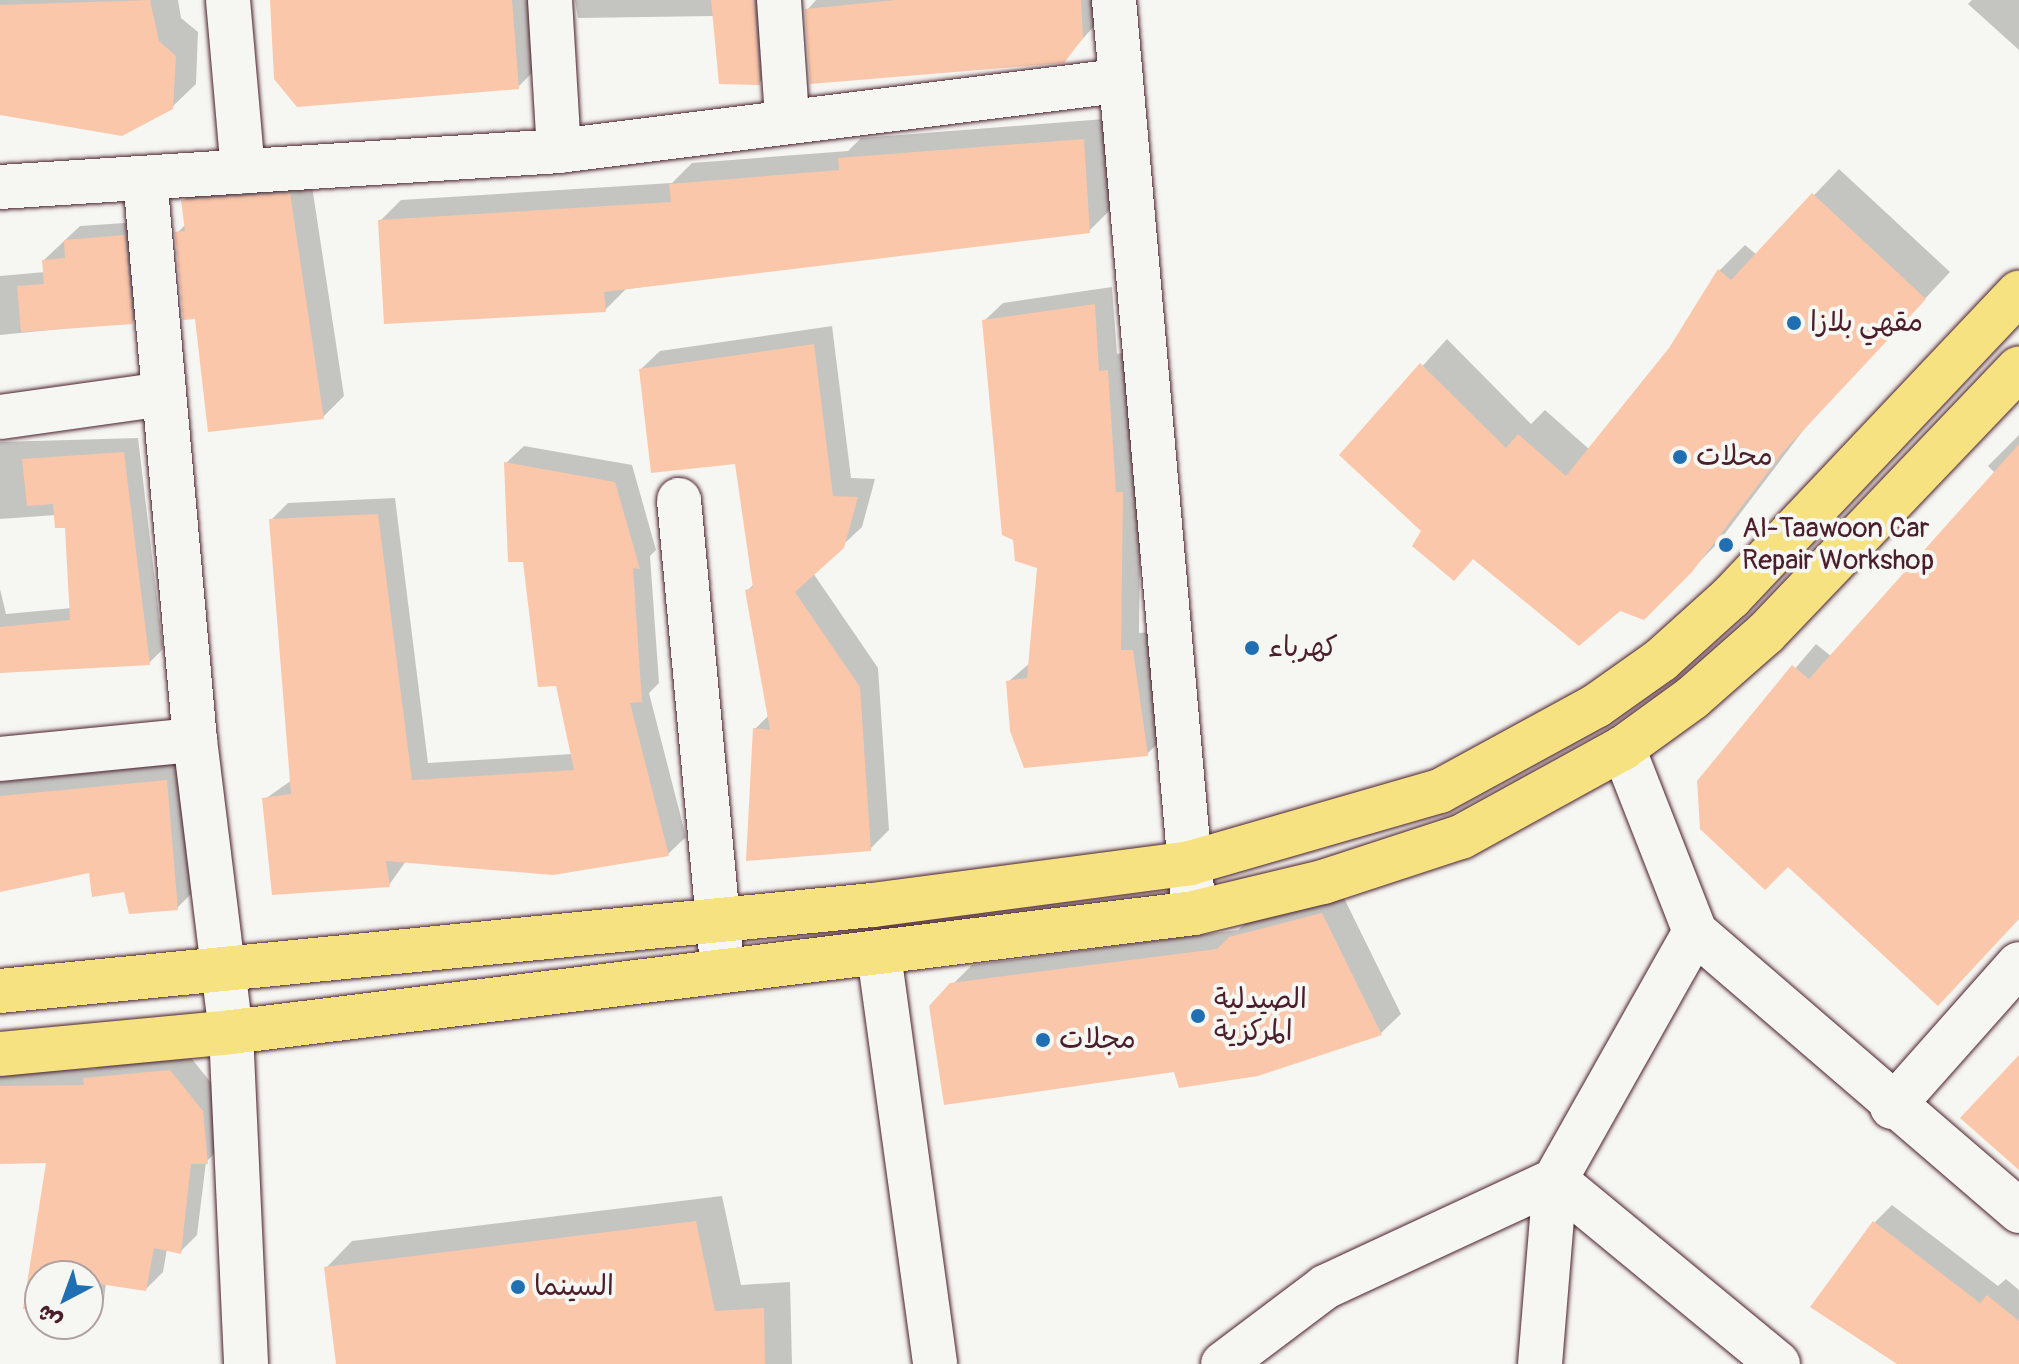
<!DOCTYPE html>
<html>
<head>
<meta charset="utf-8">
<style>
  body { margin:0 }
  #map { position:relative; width:2019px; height:1364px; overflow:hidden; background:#f6f6f2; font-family:Pangolin,"Playpen Sans Arabic",sans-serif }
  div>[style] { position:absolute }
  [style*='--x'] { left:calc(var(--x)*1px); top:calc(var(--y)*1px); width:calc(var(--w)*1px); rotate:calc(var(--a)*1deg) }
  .shadow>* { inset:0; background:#0003 }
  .building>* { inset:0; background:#fac7aa }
  .roads { filter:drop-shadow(0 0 2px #4a1f2b) drop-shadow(0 0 2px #4a1f2b) }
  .street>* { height:44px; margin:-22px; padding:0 22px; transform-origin:22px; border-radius:22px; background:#f6f6f2 }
  .primary>* { height:44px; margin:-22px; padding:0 22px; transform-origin:22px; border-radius:22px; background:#f6e281 }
  .dots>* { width:22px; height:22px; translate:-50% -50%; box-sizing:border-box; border:4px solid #f6f6f2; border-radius:50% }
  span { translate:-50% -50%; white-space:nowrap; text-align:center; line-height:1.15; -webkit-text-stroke:8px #f6f6f2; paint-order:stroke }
  .poi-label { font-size:28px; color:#4a1f2b }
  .left { translate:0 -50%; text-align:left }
  .north { position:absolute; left:24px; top:1260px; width:80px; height:80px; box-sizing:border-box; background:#f6f6f2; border:2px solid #b1a0a2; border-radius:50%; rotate:221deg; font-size:22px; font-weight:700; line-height:32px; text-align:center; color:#4a1f2b }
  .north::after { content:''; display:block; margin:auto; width:28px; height:36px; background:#1f6fb2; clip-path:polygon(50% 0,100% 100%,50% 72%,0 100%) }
</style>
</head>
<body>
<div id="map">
  <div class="shadow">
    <i style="clip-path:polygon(0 0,178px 0,181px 18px,198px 32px,196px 84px,172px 107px,0 114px)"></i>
    <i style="clip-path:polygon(272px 0,545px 0,539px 66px,518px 87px)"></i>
    <i style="clip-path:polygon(575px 0,777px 0,780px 62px,759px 83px,714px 16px,578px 18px)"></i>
    <i style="clip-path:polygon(816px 0,1103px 0,1103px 16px,1063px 61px,807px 10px)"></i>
    <i style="clip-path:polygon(1972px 0,2019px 0,2019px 50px,1968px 4px)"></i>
    <i style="clip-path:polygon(1104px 119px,1110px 210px,1089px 231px,626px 289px,605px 310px,380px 221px,401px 200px,672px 183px,692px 163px,848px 151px,861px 138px)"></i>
    <i style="clip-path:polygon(1839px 169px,1950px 272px,1808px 424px,1717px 544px,1643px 618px,1474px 557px,1423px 531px,1342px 455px,1447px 339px,1531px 424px,1545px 410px,1590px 450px,1671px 349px,1720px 270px,1745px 245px,1757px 255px)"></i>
    <i style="clip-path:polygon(310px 173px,344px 396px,323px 417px,197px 317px,177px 233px,186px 224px,183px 201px,204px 180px)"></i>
    <i style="clip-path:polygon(139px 222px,146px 307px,132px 322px,0 335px,0 276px,45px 272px,44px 260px,80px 226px)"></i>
    <i style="clip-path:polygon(1112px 287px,1117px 354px,1126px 352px,1133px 475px,1141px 474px,1139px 633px,1151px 632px,1165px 736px,1147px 754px,1008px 682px,1030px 663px,1039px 567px,984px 321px,1003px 303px)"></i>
    <i style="clip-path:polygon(832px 326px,851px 478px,875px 479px,862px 527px,813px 573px,878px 668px,889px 830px,870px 849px,755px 729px,769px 715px,747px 591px,754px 584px,736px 462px,641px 369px,660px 351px)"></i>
    <i style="clip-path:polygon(2019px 435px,2019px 918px,1699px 782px,1816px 644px,1832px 657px,1995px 473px,1988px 466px)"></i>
    <i style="clip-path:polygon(138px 438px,163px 649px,149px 663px,0 672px,0 589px,6px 614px,72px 608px,67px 525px,56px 515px,0 519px,0 442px)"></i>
    <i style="clip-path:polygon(524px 446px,632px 465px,656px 550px,650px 556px,659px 683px,649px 693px,686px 837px,668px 854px,406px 861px,389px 885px,265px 799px,292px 780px,271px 520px,288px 503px,395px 498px,428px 763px,572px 754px,506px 463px)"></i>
    <i style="clip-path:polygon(185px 763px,196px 889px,177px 908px,90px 871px,0 890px,0 782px)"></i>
    <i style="clip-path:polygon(1342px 894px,1401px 1014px,1381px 1033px,1176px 1070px,931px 1006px,972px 965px,1238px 930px,1251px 918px)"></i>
    <i style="clip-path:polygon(188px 1054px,220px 1094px,224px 1144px,206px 1162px,197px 1235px,180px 1252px,167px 1249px,163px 1272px,146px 1289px,106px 1283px,104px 1300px,88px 1316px,88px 1276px,40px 1276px,40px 1310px,26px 1308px,48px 1161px,0 1162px,0 1070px,95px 1069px,103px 1061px)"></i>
    <i style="clip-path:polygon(722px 1196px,741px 1285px,790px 1282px,792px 1364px,338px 1364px,326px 1268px,352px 1241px)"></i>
    <i style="clip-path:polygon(1892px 1205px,1998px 1286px,2006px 1279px,2019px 1290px,2019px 1364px,1899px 1364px,1875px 1222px)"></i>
  </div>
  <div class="building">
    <i style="clip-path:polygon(150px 0,159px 41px,176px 56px,173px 109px,122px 136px,0 115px,0 5px)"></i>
    <i style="clip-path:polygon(270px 0,512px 0,519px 89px,297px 107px,274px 79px)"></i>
    <i style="clip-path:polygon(711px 0,754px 0,760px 85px,719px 84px)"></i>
    <i style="clip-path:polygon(896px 0,1081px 0,1083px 38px,1064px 63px,810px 84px,805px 9px)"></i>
    <i style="clip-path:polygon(1084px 139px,1090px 233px,604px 292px,606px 312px,384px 324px,378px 220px,671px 202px,669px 184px,839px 170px,838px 158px)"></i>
    <i style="clip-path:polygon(290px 193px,324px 419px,208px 432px,195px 319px,183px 320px,175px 232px,185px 231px,181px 200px)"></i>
    <i style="clip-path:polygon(1812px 193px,1926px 299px,1783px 452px,1692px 572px,1644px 620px,1620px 611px,1579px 646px,1473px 559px,1454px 581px,1412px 546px,1421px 531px,1339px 455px,1420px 363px,1506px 448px,1518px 434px,1566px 476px,1669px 348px,1718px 269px,1731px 280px)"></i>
    <i style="clip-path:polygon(125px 235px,133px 324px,21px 332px,17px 286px,44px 284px,42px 260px,65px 258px,64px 240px)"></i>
    <i style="clip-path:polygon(1095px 304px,1099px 371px,1108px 370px,1116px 492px,1123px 492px,1121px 650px,1133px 650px,1148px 756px,1024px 768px,1010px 731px,1006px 681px,1027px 678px,1037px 568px,1015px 561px,1013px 540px,1002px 535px,982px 320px)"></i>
    <i style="clip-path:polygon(814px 344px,833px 496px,858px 497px,844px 548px,795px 592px,860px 687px,871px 851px,746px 861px,753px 728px,770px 730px,745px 590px,753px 588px,735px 464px,651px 473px,639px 369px)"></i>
    <i style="clip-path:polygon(2019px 444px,2019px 919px,1938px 1006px,1788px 867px,1765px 890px,1700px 829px,1697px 781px,1792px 665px,1809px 679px)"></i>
    <i style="clip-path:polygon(124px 452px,150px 665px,0 673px,0 627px,70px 620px,65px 528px,55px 528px,53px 504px,27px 506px,22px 459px)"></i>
    <i style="clip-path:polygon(504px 462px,615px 482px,640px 569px,633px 568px,642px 702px,630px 703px,669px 856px,553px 875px,386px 861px,390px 887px,272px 895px,262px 798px,291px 794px,269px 519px,378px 514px,412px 780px,574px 770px,556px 686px,538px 687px,523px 562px,508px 562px)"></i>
    <i style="clip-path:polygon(167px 780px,178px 910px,129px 914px,124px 892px,92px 897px,89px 873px,0 892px,0 796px)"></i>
    <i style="clip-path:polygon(1322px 913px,1382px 1035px,1258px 1076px,1179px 1088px,1174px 1072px,944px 1105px,929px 1006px,950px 983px,1217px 949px,1229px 937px)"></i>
    <i style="clip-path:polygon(2019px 1055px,2019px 1170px,1960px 1118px)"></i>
    <i style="clip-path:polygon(170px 1070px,203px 1111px,208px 1164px,191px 1164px,181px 1254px,154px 1248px,146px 1291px,93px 1283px,88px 1315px,88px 1276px,40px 1276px,40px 1312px,23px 1309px,46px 1163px,0 1164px,0 1086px,84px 1085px,83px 1078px)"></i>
    <i style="clip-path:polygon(696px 1221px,715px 1311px,764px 1308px,765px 1364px,336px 1364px,324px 1267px)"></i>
    <i style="clip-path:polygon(1873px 1221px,1980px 1303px,1987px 1295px,2019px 1321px,2019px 1364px,1897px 1364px,1810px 1307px)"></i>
  </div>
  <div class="roads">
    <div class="street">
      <i style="--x:228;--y:0;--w:172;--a:85"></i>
      <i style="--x:550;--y:0;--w:151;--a:86.6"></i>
      <i style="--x:779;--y:0;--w:117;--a:86.1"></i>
      <i style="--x:1114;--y:0;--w:916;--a:84.99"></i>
      <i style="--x:145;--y:178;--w:564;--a:84.92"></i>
      <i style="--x:195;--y:740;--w:294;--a:83"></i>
      <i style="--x:231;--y:1032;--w:332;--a:87.4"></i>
      <i style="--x:0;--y:187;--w:560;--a:-3.68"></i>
      <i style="--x:559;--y:151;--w:563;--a:-7.14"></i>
      <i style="--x:0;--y:417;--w:165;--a:-8"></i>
      <i style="--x:679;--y:500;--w:473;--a:84.7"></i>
      <i style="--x:1623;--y:748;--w:198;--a:68.6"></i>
      <i style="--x:1695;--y:932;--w:428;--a:40.7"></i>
      <i style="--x:0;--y:759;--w:196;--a:-5.6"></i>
      <i style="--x:879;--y:954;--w:414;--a:82.2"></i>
      <i style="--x:1892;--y:1107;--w:191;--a:-48.4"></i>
      <i style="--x:1555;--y:1180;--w:289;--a:39.5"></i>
      <i style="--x:1223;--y:1364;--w:128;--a:-37"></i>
      <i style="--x:1325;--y:1287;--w:254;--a:-24.9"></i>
      <i style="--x:1555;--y:1180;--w:285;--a:-60.6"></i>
      <i style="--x:1540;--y:1364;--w:185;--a:-85.3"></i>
    </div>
    <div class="primary">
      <i style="--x:0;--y:991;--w:877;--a:-5.63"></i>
      <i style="--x:873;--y:905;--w:320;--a:-7.5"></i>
      <i style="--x:1190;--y:863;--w:260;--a:-16.1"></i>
      <i style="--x:1440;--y:791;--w:178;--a:-28.6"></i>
      <i style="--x:1596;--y:706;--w:80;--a:-35.3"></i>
      <i style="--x:1661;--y:660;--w:94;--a:-42"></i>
      <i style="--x:1731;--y:597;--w:419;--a:-46.6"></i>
      <i style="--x:0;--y:1054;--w:232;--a:-5.4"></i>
      <i style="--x:231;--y:1032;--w:970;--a:-7.04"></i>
      <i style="--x:1194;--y:913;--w:133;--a:-13.5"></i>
      <i style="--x:1323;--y:882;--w:145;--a:-18.1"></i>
      <i style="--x:1461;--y:837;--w:185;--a:-28.8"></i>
      <i style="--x:1623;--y:748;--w:85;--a:-35.9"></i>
      <i style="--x:1692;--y:698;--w:98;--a:-41.3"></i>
      <i style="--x:1766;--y:633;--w:366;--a:-46.3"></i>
    </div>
  </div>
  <div class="dots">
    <i style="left:1794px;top:323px;background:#1f6fb2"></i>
    <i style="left:1680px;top:457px;background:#1f6fb2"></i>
    <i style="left:1726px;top:545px;background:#1f6fb2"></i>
    <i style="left:1252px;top:648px;background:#1f6fb2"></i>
    <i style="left:1198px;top:1016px;background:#1f6fb2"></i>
    <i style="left:1043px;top:1040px;background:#1f6fb2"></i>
    <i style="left:518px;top:1287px;background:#1f6fb2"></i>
  </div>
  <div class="poi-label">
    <span class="left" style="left:1810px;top:323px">مقهي بلازا</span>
    <span class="left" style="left:1696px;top:457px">محلات</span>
    <span class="left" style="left:1742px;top:545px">Al-Taawoon Car<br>Repair Workshop</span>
    <span class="left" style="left:1268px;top:648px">كهرباء</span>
    <span class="left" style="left:1214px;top:1016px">الصيدلية<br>المركزية</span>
    <span class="left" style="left:1059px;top:1040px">مجلات</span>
    <span class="left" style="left:534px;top:1287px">السينما</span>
  </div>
  <div class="north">ش</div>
</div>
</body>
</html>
